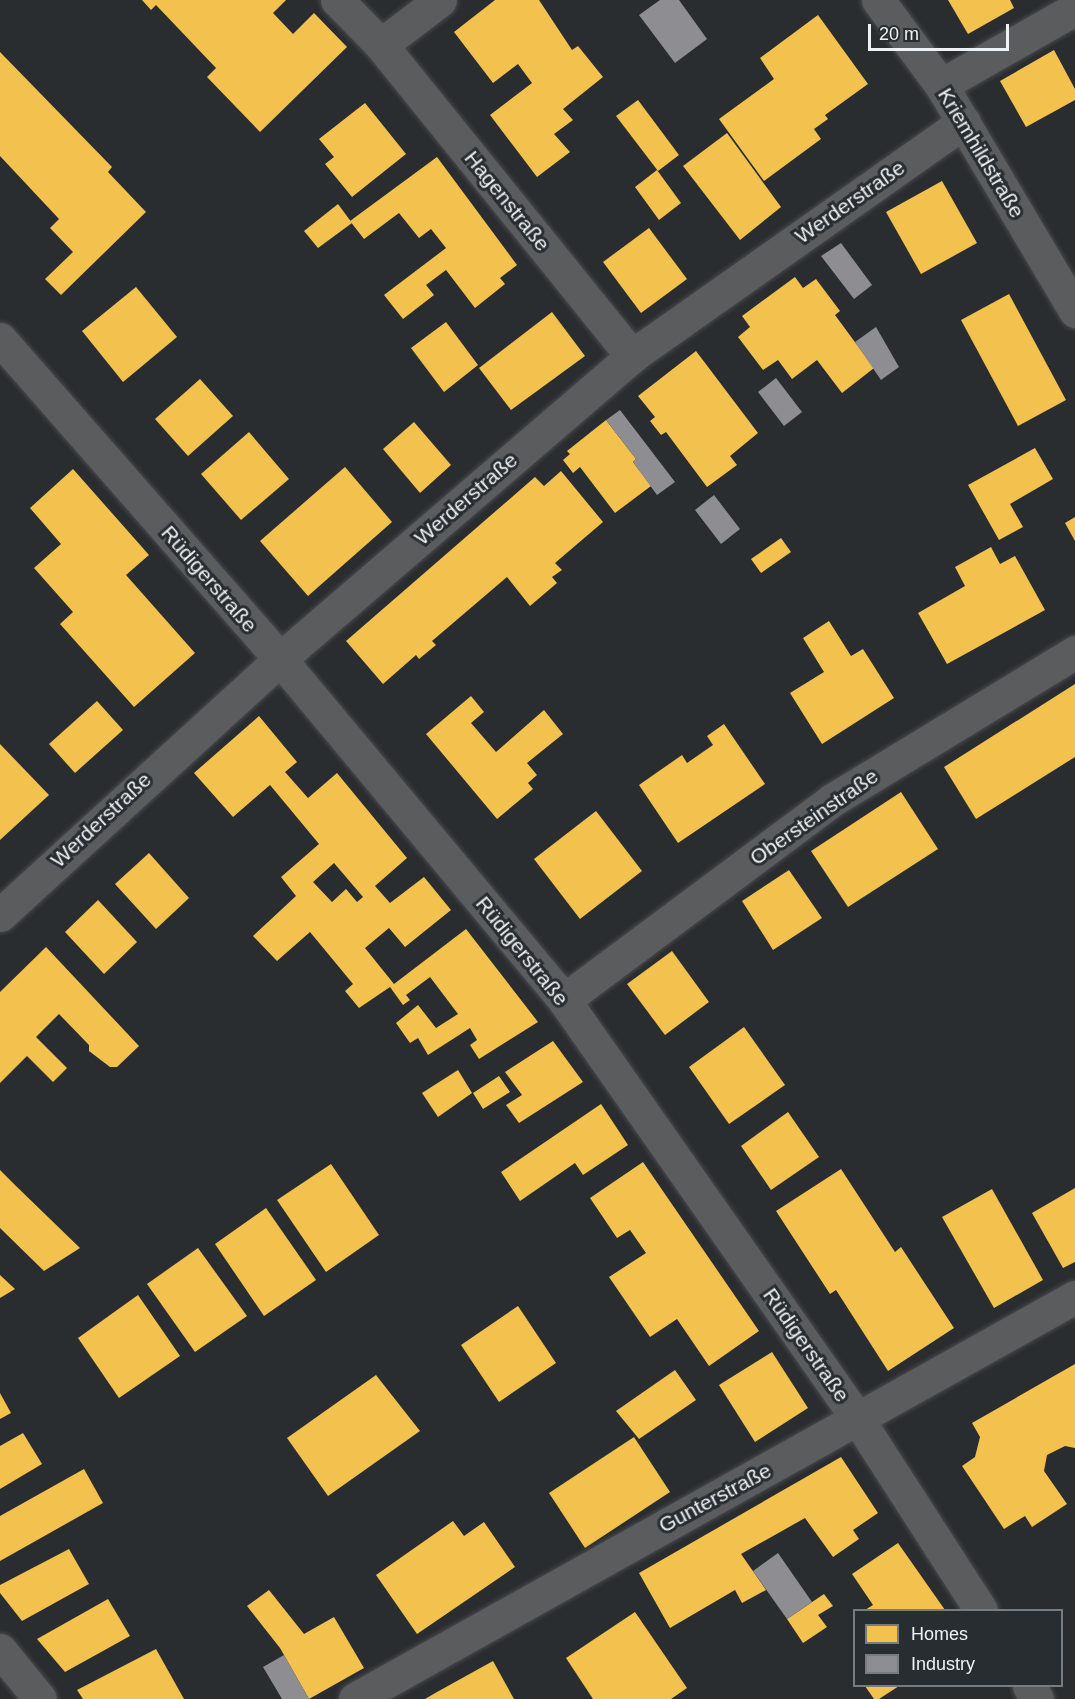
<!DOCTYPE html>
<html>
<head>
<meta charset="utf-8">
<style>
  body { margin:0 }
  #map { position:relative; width:1075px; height:1699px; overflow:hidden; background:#2a2d2f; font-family:Helvetica,sans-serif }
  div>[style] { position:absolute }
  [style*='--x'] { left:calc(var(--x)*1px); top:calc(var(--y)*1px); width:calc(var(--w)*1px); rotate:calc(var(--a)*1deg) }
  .homes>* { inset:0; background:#f2c14e }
  .industry>* { inset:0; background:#8d8d92 }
  .roads { filter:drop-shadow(0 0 2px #484a4b) drop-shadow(0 0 2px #484a4b) }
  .minor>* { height:33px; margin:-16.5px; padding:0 16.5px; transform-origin:16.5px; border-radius:16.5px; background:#5a5c5e }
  span { translate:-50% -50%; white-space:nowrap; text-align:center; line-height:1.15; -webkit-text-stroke:6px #282d31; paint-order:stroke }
  .street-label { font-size:21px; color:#eff2f4 }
  .legend { position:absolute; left:853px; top:1609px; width:210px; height:78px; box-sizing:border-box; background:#282d31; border:2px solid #787c7f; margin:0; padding:8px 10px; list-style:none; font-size:18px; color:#eff2f4 }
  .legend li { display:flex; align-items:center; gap:12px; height:30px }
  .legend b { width:30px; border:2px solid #787c7f }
  .scale { position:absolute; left:868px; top:24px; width:141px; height:27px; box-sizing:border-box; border:3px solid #eff2f4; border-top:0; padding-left:8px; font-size:18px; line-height:21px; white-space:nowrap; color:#eff2f4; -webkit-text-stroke:4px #282d31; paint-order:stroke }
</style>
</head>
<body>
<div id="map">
  <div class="homes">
    <i style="clip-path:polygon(142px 0,286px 0,273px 13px,293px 34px,314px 13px,347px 47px,260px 132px,207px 77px,216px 68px,156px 5px,151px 10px)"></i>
    <i style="clip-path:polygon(495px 0,539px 0,572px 50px,578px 46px,603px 77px,563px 109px,573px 120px,554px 134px,570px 152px,537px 177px,490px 115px,532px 83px,518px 64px,493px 83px,454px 32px)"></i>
    <i style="clip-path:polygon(948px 0,1010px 0,1014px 8px,968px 34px)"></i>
    <i style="clip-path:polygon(818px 15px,868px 84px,825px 115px,828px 119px,814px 129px,821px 139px,764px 181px,719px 119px,774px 79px,760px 58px)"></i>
    <i style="clip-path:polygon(1054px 50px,1075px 89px,1075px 100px,1026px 127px,1000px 81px)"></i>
    <i style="clip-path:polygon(0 52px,112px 167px,108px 172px,146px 212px,61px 295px,45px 279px,73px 252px,50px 228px,59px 219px,0 156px)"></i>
    <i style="clip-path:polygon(638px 100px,679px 155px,658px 171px,616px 116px)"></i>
    <i style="clip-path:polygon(365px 103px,406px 154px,352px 197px,325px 164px,334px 157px,319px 139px)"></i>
    <i style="clip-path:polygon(727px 133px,781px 207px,740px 240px,683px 166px)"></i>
    <i style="clip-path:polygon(437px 157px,517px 265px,500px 278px,505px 284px,475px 308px,446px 270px,426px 285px,434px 295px,403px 319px,384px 295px,446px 248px,431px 229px,419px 238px,399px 213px,364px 239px,350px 221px)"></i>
    <i style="clip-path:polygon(657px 170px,681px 203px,659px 220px,635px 187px)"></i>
    <i style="clip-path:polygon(942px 181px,977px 243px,921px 274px,886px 212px)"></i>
    <i style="clip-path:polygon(338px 204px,352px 223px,318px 248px,304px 231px)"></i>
    <i style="clip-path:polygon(649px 228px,687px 279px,641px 313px,603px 262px)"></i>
    <i style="clip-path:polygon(795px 277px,803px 288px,816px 279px,840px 311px,835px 315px,874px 368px,842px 393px,817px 360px,792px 379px,778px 360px,763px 370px,738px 337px,750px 327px,742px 316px)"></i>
    <i style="clip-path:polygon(136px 287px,177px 337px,123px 382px,82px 331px)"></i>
    <i style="clip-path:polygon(1009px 294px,1066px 400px,1018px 426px,961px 320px)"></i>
    <i style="clip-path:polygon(552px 312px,585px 356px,511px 410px,479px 368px)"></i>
    <i style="clip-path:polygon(446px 322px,478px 365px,444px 392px,411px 348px)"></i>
    <i style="clip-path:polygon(696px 351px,758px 433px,730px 456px,737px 465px,707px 487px,666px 432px,661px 435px,650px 421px,655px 417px,638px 396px)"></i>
    <i style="clip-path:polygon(200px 379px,233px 416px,188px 456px,155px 419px)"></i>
    <i style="clip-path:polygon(606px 420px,636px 459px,633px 462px,651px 486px,615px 513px,580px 467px,573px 473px,563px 460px,570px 454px,567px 451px)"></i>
    <i style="clip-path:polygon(414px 422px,451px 465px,420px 493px,383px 449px)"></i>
    <i style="clip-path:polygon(249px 432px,289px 479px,241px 520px,201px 474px)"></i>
    <i style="clip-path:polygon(1035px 448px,1053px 479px,1010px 504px,1023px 527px,999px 540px,968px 485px)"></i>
    <i style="clip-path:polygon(345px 467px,392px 522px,308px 596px,260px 541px)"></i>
    <i style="clip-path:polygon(73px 469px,149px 555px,126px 575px,195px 653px,134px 707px,60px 624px,73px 612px,34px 568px,61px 544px,30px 508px)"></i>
    <i style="clip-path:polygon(561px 471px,603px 522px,555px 563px,562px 570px,552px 577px,557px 583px,530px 606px,507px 577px,432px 641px,436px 645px,419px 659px,416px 655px,383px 684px,346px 641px,535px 477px,544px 486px)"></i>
    <i style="clip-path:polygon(1075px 517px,1075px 541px,1065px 523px)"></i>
    <i style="clip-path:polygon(781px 538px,791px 552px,761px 573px,751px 559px)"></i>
    <i style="clip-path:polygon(991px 547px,1000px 564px,1015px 556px,1045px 610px,947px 664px,918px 613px,965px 586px,955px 567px)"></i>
    <i style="clip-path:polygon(829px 621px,851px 656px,863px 649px,894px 698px,822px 744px,790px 693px,824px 672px,803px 638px)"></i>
    <i style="clip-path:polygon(1075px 684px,1075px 757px,976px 819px,944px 767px)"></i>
    <i style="clip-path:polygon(471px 696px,484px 712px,471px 723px,496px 752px,544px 710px,563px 734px,527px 763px,537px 775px,528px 783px,533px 789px,497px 819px,426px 734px)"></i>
    <i style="clip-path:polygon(97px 701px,123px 730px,75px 773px,49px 744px)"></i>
    <i style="clip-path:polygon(evenodd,259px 716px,297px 762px,285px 772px,308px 798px,337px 773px,407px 858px,375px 886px,390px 903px,424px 877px,451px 910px,405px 947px,389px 928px,365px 948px,394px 984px,466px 929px,538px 1022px,479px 1059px,470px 1045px,477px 1040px,470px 1028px,428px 1055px,418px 1038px,410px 1043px,396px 1023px,418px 1005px,436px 1028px,458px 1014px,430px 977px,406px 995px,410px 1000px,403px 1005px,390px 987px,359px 1008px,345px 991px,353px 984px,310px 932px,277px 961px,253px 936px,296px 896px,281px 877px,319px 844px,270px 785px,233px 817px,194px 773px,259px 716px,334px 863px,363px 897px,357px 902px,346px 889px,332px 902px,313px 882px,334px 863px)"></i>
    <i style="clip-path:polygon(724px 724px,765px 784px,678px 843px,639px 785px,682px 755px,687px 763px,713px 745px,707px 736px)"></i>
    <i style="clip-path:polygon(0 744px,49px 795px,0 840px)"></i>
    <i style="clip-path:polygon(901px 792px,938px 849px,848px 907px,811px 851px)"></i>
    <i style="clip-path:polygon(596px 811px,642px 871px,580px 919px,534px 859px)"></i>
    <i style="clip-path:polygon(149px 853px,189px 898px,156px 929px,115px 884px)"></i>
    <i style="clip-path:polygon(789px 870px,822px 918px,773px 950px,742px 901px)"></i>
    <i style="clip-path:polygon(98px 900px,137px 942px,104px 974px,65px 932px)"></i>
    <i style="clip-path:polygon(46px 947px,139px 1046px,117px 1067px,110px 1067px,89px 1051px,89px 1045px,59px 1014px,36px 1037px,67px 1068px,53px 1082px,27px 1056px,0 1083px,0 992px)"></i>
    <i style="clip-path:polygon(672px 951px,709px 1002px,665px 1035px,627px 984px)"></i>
    <i style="clip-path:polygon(744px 1027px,785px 1085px,729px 1124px,689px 1067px)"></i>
    <i style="clip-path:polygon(553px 1041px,583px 1082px,519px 1123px,506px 1105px,522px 1095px,505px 1072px)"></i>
    <i style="clip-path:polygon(458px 1070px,472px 1093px,438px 1117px,422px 1093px)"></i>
    <i style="clip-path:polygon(499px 1076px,510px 1092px,483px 1109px,473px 1093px)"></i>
    <i style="clip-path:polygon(601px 1104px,628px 1145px,583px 1175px,575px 1163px,520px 1201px,501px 1172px)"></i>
    <i style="clip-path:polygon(788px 1112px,819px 1157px,771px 1190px,741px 1146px)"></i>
    <i style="clip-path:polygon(643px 1162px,759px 1331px,709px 1366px,677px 1319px,650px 1337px,609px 1277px,646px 1253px,630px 1230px,617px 1238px,590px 1198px)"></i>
    <i style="clip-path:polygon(331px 1164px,379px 1235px,326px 1272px,277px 1200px)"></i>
    <i style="clip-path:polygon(841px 1169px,895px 1252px,901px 1247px,954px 1328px,888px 1371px,836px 1290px,830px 1294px,776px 1211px)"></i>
    <i style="clip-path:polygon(0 1170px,16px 1186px,80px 1248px,44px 1271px,0 1228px)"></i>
    <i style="clip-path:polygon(1075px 1188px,1075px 1262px,1063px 1268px,1032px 1213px)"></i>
    <i style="clip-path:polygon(992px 1189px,1043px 1280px,994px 1308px,942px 1217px)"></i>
    <i style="clip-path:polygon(266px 1208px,316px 1280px,264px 1316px,215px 1244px)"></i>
    <i style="clip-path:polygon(198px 1248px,247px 1316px,195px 1352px,147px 1284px)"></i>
    <i style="clip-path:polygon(0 1275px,15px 1289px,0 1298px)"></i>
    <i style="clip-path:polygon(138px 1295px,180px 1356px,119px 1398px,78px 1338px)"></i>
    <i style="clip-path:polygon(518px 1306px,556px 1363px,499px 1402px,461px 1345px)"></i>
    <i style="clip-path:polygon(772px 1352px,808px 1408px,755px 1442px,719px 1385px)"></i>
    <i style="clip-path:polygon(1075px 1364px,1075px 1448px,1065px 1446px,1047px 1455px,1044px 1471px,1067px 1504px,1032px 1527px,1025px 1516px,1004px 1529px,962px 1466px,975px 1457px,980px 1437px,972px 1423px)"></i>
    <i style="clip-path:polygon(675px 1370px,696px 1400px,639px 1439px,616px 1411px)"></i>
    <i style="clip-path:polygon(376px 1375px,420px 1431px,328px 1496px,287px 1438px)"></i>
    <i style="clip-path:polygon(0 1393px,11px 1413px,0 1419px)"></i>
    <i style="clip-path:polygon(23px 1433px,42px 1464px,0 1489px,0 1446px)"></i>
    <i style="clip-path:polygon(634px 1437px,670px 1492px,585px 1548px,549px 1493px)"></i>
    <i style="clip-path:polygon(841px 1457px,878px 1513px,853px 1530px,859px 1539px,833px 1557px,805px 1518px,741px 1554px,766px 1590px,742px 1603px,735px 1590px,670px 1628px,639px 1573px)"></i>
    <i style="clip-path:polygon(84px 1469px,103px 1503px,0 1561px,0 1516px)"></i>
    <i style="clip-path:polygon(453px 1521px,464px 1536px,484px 1522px,515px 1567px,417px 1634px,376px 1575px)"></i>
    <i style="clip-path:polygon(898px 1543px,945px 1610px,865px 1610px,873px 1605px,852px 1574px)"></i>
    <i style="clip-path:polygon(69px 1549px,89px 1584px,22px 1621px,0 1593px,0 1585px)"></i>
    <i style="clip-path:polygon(269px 1590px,304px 1634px,334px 1617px,364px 1668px,309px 1699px,280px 1648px,247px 1606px)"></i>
    <i style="clip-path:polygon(824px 1594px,833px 1606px,818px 1615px,827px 1627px,803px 1643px,787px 1619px)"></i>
    <i style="clip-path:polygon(108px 1599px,130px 1636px,65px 1672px,37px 1639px)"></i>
    <i style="clip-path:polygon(635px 1612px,687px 1688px,671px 1699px,593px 1699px,566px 1658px)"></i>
    <i style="clip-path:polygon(156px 1649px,184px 1699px,83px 1699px,77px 1690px)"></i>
    <i style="clip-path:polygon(493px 1661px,514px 1699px,425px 1699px,437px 1692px)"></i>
    <i style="clip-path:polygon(865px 1686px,899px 1686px,879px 1699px,874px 1699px)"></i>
  </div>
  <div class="industry">
    <i style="clip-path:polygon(660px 0,679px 0,707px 39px,675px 63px,639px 15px)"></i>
    <i style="clip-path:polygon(841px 243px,872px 285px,854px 299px,821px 256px)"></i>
    <i style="clip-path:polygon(876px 327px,899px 367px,881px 380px,855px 342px)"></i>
    <i style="clip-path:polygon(776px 378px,802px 412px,784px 426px,758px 392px)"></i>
    <i style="clip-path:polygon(620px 410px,675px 482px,657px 495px,633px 462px,636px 459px,606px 420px)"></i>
    <i style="clip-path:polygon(714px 495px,740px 529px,721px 544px,695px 510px)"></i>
    <i style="clip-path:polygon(778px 1553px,812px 1602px,787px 1619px,753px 1571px)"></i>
    <i style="clip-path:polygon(284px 1655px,309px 1699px,282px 1699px,263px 1667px)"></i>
  </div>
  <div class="roads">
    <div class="minor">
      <i style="--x:337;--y:0;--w:63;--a:45.6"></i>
      <i style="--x:381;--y:45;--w:74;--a:-37.3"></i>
      <i style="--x:878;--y:0;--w:106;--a:53.5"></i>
      <i style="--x:941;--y:85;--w:263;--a:59.3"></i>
      <i style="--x:381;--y:45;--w:400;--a:51.1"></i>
      <i style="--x:941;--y:85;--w:154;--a:-29.6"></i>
      <i style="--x:0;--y:339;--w:425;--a:48.8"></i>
      <i style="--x:280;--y:659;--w:444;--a:50.2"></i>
      <i style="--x:564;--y:1000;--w:514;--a:54.98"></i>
      <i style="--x:859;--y:1421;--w:225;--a:57.2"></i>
      <i style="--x:0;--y:915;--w:379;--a:-42.4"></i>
      <i style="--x:280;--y:659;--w:464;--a:-40.7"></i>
      <i style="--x:632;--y:356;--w:406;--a:-35.2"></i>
      <i style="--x:564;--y:1000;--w:334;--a:-36.7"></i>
      <i style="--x:832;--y:800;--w:285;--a:-31.3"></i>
      <i style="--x:0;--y:1650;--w:63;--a:50.8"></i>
      <i style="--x:1029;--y:1686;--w:15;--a:58"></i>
      <i style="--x:355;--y:1699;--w:825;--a:-29.18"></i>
    </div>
  </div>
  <div class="street-label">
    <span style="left:981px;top:153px;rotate:59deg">Kriemhildstraße</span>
    <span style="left:507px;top:201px;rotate:51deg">Hagenstraße</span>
    <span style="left:850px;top:202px;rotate:-35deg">Werderstraße</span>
    <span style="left:466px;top:499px;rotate:-41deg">Werderstraße</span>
    <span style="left:209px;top:579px;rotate:49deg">Rüdigerstraße</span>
    <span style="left:814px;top:817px;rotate:-35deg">Obersteinstraße</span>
    <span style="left:101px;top:820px;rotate:-43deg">Werderstraße</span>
    <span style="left:522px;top:951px;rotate:51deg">Rüdigerstraße</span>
    <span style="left:806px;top:1345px;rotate:55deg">Rüdigerstraße</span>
    <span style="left:715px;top:1498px;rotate:-28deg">Gunterstraße</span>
  </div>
  <ul class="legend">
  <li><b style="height:16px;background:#f2c14e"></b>Homes</li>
  <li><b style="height:16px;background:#8d8d92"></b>Industry</li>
  </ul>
  <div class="scale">20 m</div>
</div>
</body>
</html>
